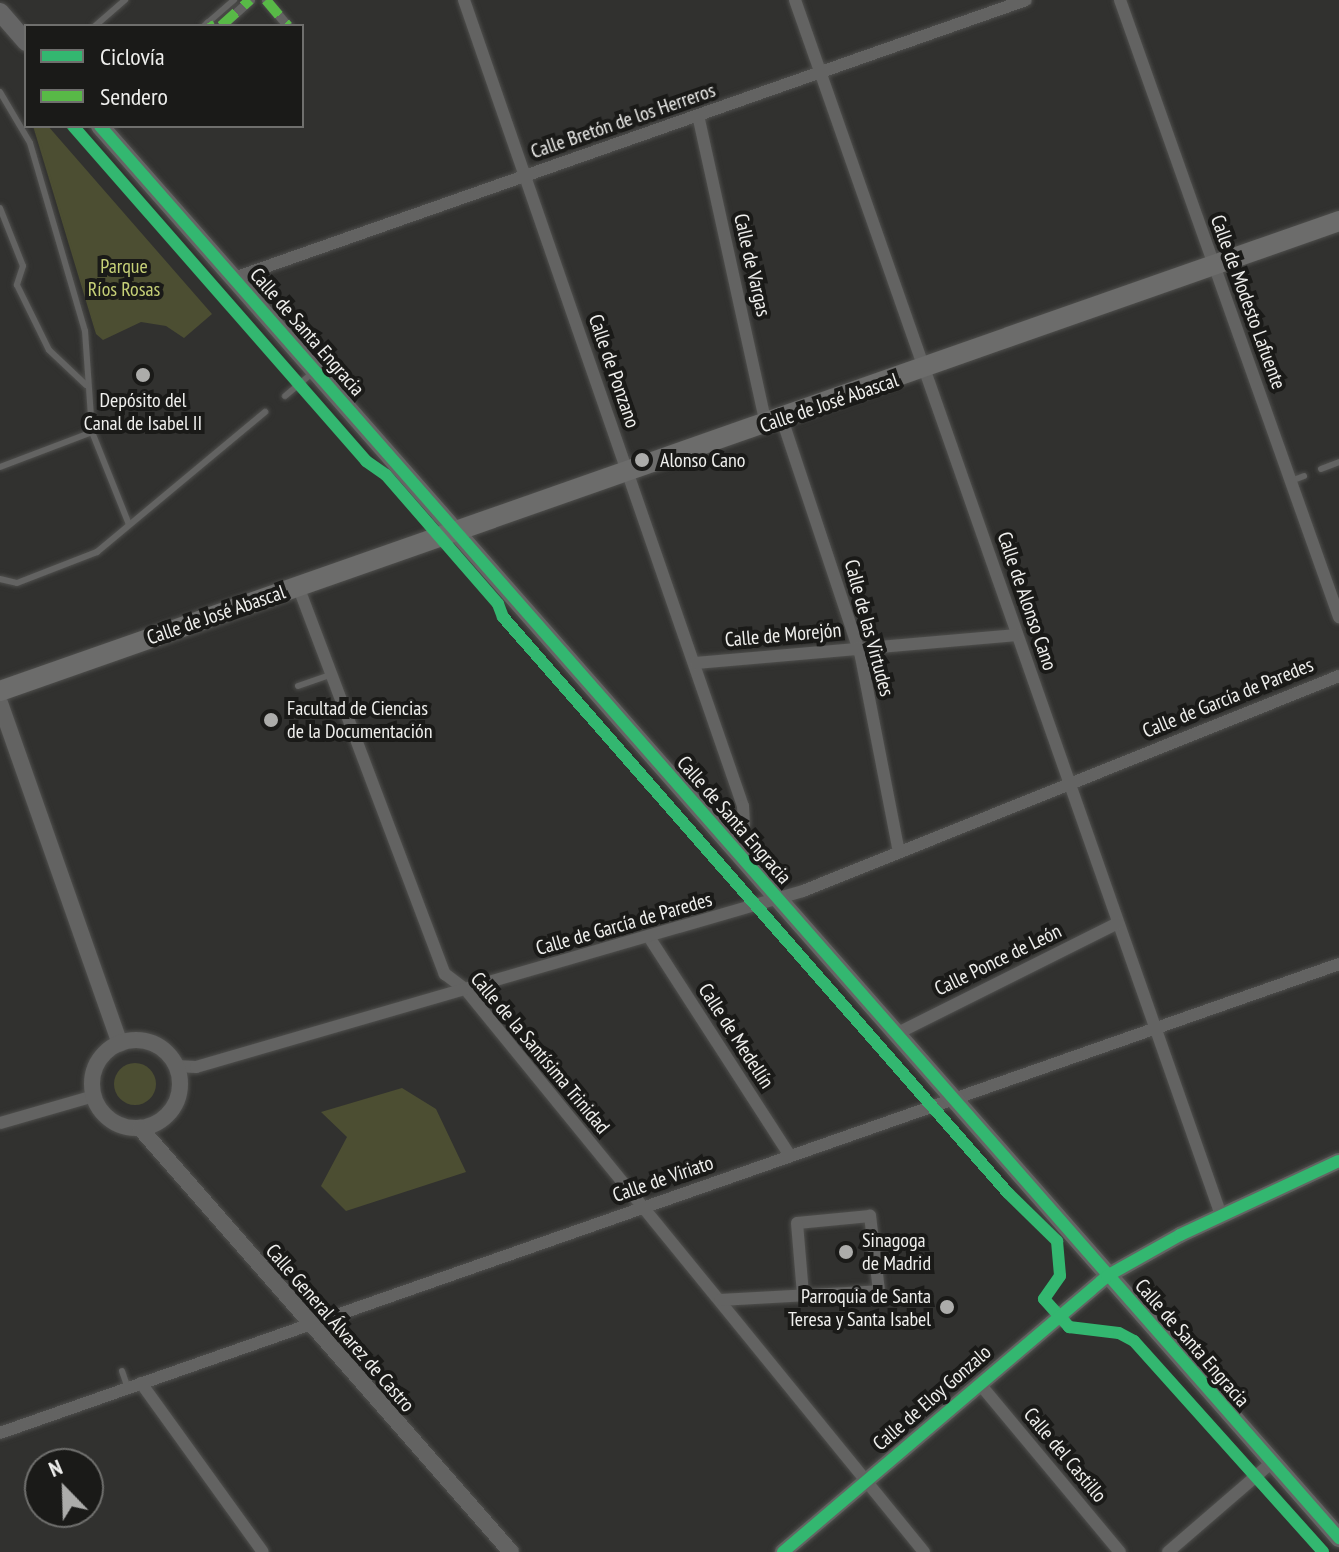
<!DOCTYPE html>
<html>
<head>
<meta charset="utf-8">
<style>
  body { margin:0 }
  #map { position:relative; width:1339px; height:1552px; overflow:hidden; background:#31312f; font-family:"PT Sans Narrow",sans-serif }
  div>[style] { position:absolute }
  [style*='--x'] { left:calc(var(--x)*1px); top:calc(var(--y)*1px); width:calc(var(--w)*1px); rotate:calc(var(--a)*1deg) }
  .green>* { inset:0; background:#4c4e32 }
  .round { border-radius:50% }
  .roads { filter:drop-shadow(0 0 2px #4f4f4d) drop-shadow(0 0 2px #4f4f4d) }
  .service>* { height:6px; margin:-3px; padding:0 3px; transform-origin:3px; border-radius:3px; background:#636362 }
  .pedestrian>* { height:9px; margin:-4.5px; padding:0 4.5px; transform-origin:4.5px; border-radius:4.5px; background:#636362 }
  .minor>* { height:12px; margin:-6px; padding:0 6px; transform-origin:6px; border-radius:6px; background:#636362 }
  .tertiary>* { height:16px; margin:-8px; padding:0 8px; transform-origin:8px; border-radius:8px; background:#636362 }
  .tertiary>.ring { margin:-8px; padding:0; box-sizing:content-box; background:none; border:16px solid #636362; border-radius:50% }
  .secondary>* { height:18px; margin:-9px; padding:0 9px; transform-origin:9px; border-radius:9px; background:#656565 }
  .primary>* { height:20px; margin:-10px; padding:0 10px; transform-origin:10px; border-radius:10px; background:#6c6c6b }
  .quiet>* { height:10px; margin-top:-5px; transform-origin:0; background:repeating-linear-gradient(90deg,#58b947 0 20px,transparent 0 30px) }
  .cycleway>* { height:12px; margin:-6px; padding:0 6px; transform-origin:6px; border-radius:6px; background:#33b770 }
  .dots>* { width:22px; height:22px; translate:-50% -50%; box-sizing:border-box; border:4px solid #1a1a18; border-radius:50% }
  span { translate:-50% -50%; white-space:nowrap; text-align:center; line-height:1.15; -webkit-text-stroke:8px #1a1a18; paint-order:stroke }
  .street-label { font-size:20px; color:#efefed }
  .park-label { font-size:20px; color:#c6d077 }
  .poi-label { font-size:20px; color:#efefed }
  .left { translate:0 -50%; text-align:left }
  .right { translate:-100% -50%; text-align:right }
  .legend { position:absolute; left:24px; top:24px; width:280px; height:104px; box-sizing:border-box; background:#1a1a18; border:2px solid #6f6f6d; margin:0; padding:10px 14px; list-style:none; font-size:24px; color:#efefed }
  .legend li { display:flex; align-items:center; gap:16px; height:40px }
  .legend b { width:40px; border:2px solid #6f6f6d }
  .north { position:absolute; left:24px; top:1448px; width:80px; height:80px; box-sizing:border-box; background:#1a1a18; border:2px solid #6f6f6d; border-radius:50%; rotate:337deg; font-size:22px; font-weight:700; line-height:32px; text-align:center; color:#efefed }
  .north::after { content:''; display:block; margin:auto; width:28px; height:36px; background:#acacaa; clip-path:polygon(50% 0,100% 100%,50% 72%,0 100%) }
</style>
</head>
<body>
<div id="map">
  <div class="green">
    <i style="clip-path:polygon(33px 126px,48px 126px,212px 314px,184px 338px,166px 326px,141px 322px,103px 340px,96px 334px)"></i>
    <i class="round" style="left:114px;top:1063px;width:42px;height:42px"></i>
    <i style="clip-path:polygon(402px 1088px,436px 1109px,466px 1172px,346px 1211px,321px 1186px,347px 1137px,321px 1112px)"></i>
  </div>
  <div class="roads">
    <div class="service">
      <i style="--x:95;--y:26;--w:40;--a:-41"></i>
      <i style="--x:204;--y:26;--w:40;--a:-41"></i>
      <i style="--x:0;--y:92;--w:59;--a:59.5"></i>
      <i style="--x:30;--y:143;--w:196;--a:73.7"></i>
      <i style="--x:85;--y:331;--w:101;--a:86"></i>
      <i style="--x:0;--y:208;--w:62;--a:68.4"></i>
      <i style="--x:23;--y:266;--w:20;--a:108"></i>
      <i style="--x:17;--y:285;--w:72;--a:63.8"></i>
      <i style="--x:49;--y:350;--w:51;--a:43.4"></i>
      <i style="--x:285;--y:396;--w:35;--a:-40"></i>
      <i style="--x:0;--y:467;--w:98;--a:-20.8"></i>
      <i style="--x:92;--y:432;--w:97;--a:68.2"></i>
      <i style="--x:1321;--y:469;--w:19;--a:-21"></i>
      <i style="--x:1291;--y:481;--w:14;--a:-21"></i>
      <i style="--x:0;--y:579;--w:17;--a:13"></i>
      <i style="--x:17;--y:583;--w:86;--a:-21.2"></i>
      <i style="--x:97;--y:552;--w:219;--a:-39.8"></i>
      <i style="--x:298;--y:686;--w:36;--a:-19"></i>
      <i style="--x:122;--y:1371;--w:18;--a:71"></i>
    </div>
    <div class="pedestrian">
      <i style="--x:266;--y:0;--w:34;--a:50"></i>
      <i style="--x:208;--y:23;--w:4;--a:56"></i>
      <i style="--x:221;--y:26;--w:39;--a:-42"></i>
    </div>
    <div class="minor">
      <i style="--x:464;--y:0;--w:853;--a:70.91"></i>
      <i style="--x:743;--y:806;--w:18;--a:87"></i>
      <i style="--x:744;--y:824;--w:23;--a:137"></i>
      <i style="--x:795;--y:0;--w:1288;--a:70.68"></i>
      <i style="--x:1120;--y:0;--w:655;--a:70.46"></i>
      <i style="--x:698;--y:115;--w:317;--a:77.6"></i>
      <i style="--x:234;--y:278;--w:839;--a:-19.34"></i>
      <i style="--x:782;--y:419;--w:251;--a:71.6"></i>
      <i style="--x:861;--y:657;--w:199;--a:79"></i>
      <i style="--x:298;--y:586;--w:415;--a:69.3"></i>
      <i style="--x:445;--y:974;--w:26;--a:37"></i>
      <i style="--x:466;--y:990;--w:725;--a:50.82"></i>
      <i style="--x:696;--y:663;--w:322;--a:-5"></i>
      <i style="--x:649;--y:937;--w:260;--a:57.2"></i>
      <i style="--x:896;--y:1034;--w:248;--a:-26.6"></i>
      <i style="--x:176;--y:1066;--w:20;--a:3"></i>
      <i style="--x:196;--y:1067;--w:632;--a:-16.17"></i>
      <i style="--x:803;--y:891;--w:578;--a:-21.86"></i>
      <i style="--x:0;--y:1123;--w:98;--a:-16"></i>
      <i style="--x:720;--y:1300;--w:159;--a:-3.2"></i>
      <i style="--x:879;--y:1291;--w:76;--a:-96.8"></i>
      <i style="--x:870;--y:1216;--w:73;--a:174.5"></i>
      <i style="--x:797;--y:1223;--w:71;--a:85.2"></i>
      <i style="--x:141;--y:1383;--w:208;--a:54.2"></i>
      <i style="--x:979;--y:1383;--w:220;--a:50.2"></i>
      <i style="--x:0;--y:1433;--w:1419;--a:-19.3"></i>
      <i style="--x:1168;--y:1552;--w:136;--a:-40.8"></i>
    </div>
    <div class="tertiary">
      <i style="--x:0;--y:703;--w:361;--a:70.6"></i>
      <i class="ring" style="left:92px;top:1040px;width:72px;height:72px"></i>
      <i style="--x:140;--y:1128;--w:563;--a:48.81"></i>
      <i style="--x:783;--y:1552;--w:426;--a:-40.4"></i>
      <i style="--x:1107;--y:1276;--w:84;--a:-29.3"></i>
      <i style="--x:1180;--y:1235;--w:175;--a:-25"></i>
    </div>
    <div class="secondary">
      <i style="--x:0;--y:12;--w:40;--a:49"></i>
      <i style="--x:100;--y:126;--w:1879;--a:48.73"></i>
    </div>
    <div class="primary">
      <i style="--x:0;--y:691;--w:1419;--a:-19.34"></i>
    </div>
  </div>
  <div class="quiet">
    <i style="--x:266;--y:0;--w:34;--a:50"></i>
    <i style="--x:208;--y:23;--w:4;--a:56"></i>
    <i style="--x:221;--y:26;--w:39;--a:-42"></i>
  </div>
  <div class="cycleway">
    <i style="--x:73;--y:126;--w:445;--a:48.8"></i>
    <i style="--x:366;--y:461;--w:24;--a:35"></i>
    <i style="--x:386;--y:475;--w:171;--a:49"></i>
    <i style="--x:498;--y:604;--w:14;--a:69"></i>
    <i style="--x:503;--y:617;--w:766;--a:48.76"></i>
    <i style="--x:1008;--y:1193;--w:69;--a:44.4"></i>
    <i style="--x:1057;--y:1241;--w:35;--a:85"></i>
    <i style="--x:1060;--y:1276;--w:28;--a:125"></i>
    <i style="--x:1044;--y:1299;--w:38;--a:48"></i>
    <i style="--x:1069;--y:1327;--w:50;--a:6.8"></i>
    <i style="--x:1119;--y:1333;--w:17;--a:28"></i>
    <i style="--x:1134;--y:1341;--w:283;--a:48.1"></i>
    <i style="--x:100;--y:126;--w:1879;--a:48.73"></i>
    <i style="--x:783;--y:1552;--w:426;--a:-40.4"></i>
    <i style="--x:1107;--y:1276;--w:84;--a:-29.3"></i>
    <i style="--x:1180;--y:1235;--w:175;--a:-25"></i>
  </div>
  <div class="dots">
    <i style="left:143px;top:375px;background:#acacaa"></i>
    <i style="left:642px;top:460px;background:#acacaa"></i>
    <i style="left:271px;top:720px;background:#acacaa"></i>
    <i style="left:846px;top:1252px;background:#acacaa"></i>
    <i style="left:947px;top:1307px;background:#acacaa"></i>
  </div>
  <div class="street-label">
    <span style="left:623px;top:121px;rotate:-19deg">Calle Bretón de los Herreros</span>
    <span style="left:752px;top:265px;rotate:77deg">Calle de Vargas</span>
    <span style="left:1248px;top:302px;rotate:70deg">Calle de Modesto Lafuente</span>
    <span style="left:307px;top:332px;rotate:49deg">Calle de Santa Engracia</span>
    <span style="left:614px;top:371px;rotate:71deg">Calle de Ponzano</span>
    <span style="left:829px;top:403px;rotate:-19deg">Calle de José Abascal</span>
    <span style="left:1027px;top:601px;rotate:71deg">Calle de Alonso Cano</span>
    <span style="left:216px;top:615px;rotate:-19deg">Calle de José Abascal</span>
    <span style="left:869px;top:628px;rotate:75deg">Calle de las Virtudes</span>
    <span style="left:783px;top:635px;rotate:-5deg">Calle de Morejón</span>
    <span style="left:1228px;top:698px;rotate:-22deg">Calle de García de Paredes</span>
    <span style="left:734px;top:820px;rotate:49deg">Calle de Santa Engracia</span>
    <span style="left:624px;top:924px;rotate:-16deg">Calle de García de Paredes</span>
    <span style="left:998px;top:960px;rotate:-26deg">Calle Ponce de León</span>
    <span style="left:736px;top:1036px;rotate:57deg">Calle de Medellín</span>
    <span style="left:540px;top:1053px;rotate:50deg">Calle de la Santísima Trinidad</span>
    <span style="left:663px;top:1179px;rotate:-19deg">Calle de Viriato</span>
    <span style="left:340px;top:1328px;rotate:49deg">Calle General Álvarez de Castro</span>
    <span style="left:1192px;top:1343px;rotate:49deg">Calle de Santa Engracia</span>
    <span style="left:932px;top:1398px;rotate:-41deg">Calle de Eloy Gonzalo</span>
    <span style="left:1065px;top:1455px;rotate:50deg">Calle del Castillo</span>
  </div>
  <div class="park-label">
    <span style="left:124px;top:278px">Parque<br>Ríos Rosas</span>
  </div>
  <div class="poi-label">
    <span style="left:143px;top:412px">Depósito del<br>Canal de Isabel II</span>
    <span class="left" style="left:660px;top:460px">Alonso Cano</span>
    <span class="left" style="left:287px;top:720px">Facultad de Ciencias<br>de la Documentación</span>
    <span class="left" style="left:862px;top:1252px">Sinagoga<br>de Madrid</span>
    <span class="right" style="left:931px;top:1308px">Parroquia de Santa<br>Teresa y Santa Isabel</span>
  </div>
  <ul class="legend">
  <li><b style="height:10px;background:#33b770"></b>Ciclovía</li>
  <li><b style="height:10px;background:#58b947"></b>Sendero</li>
  </ul>
  <div class="north">N</div>
</div>
</body>
</html>
